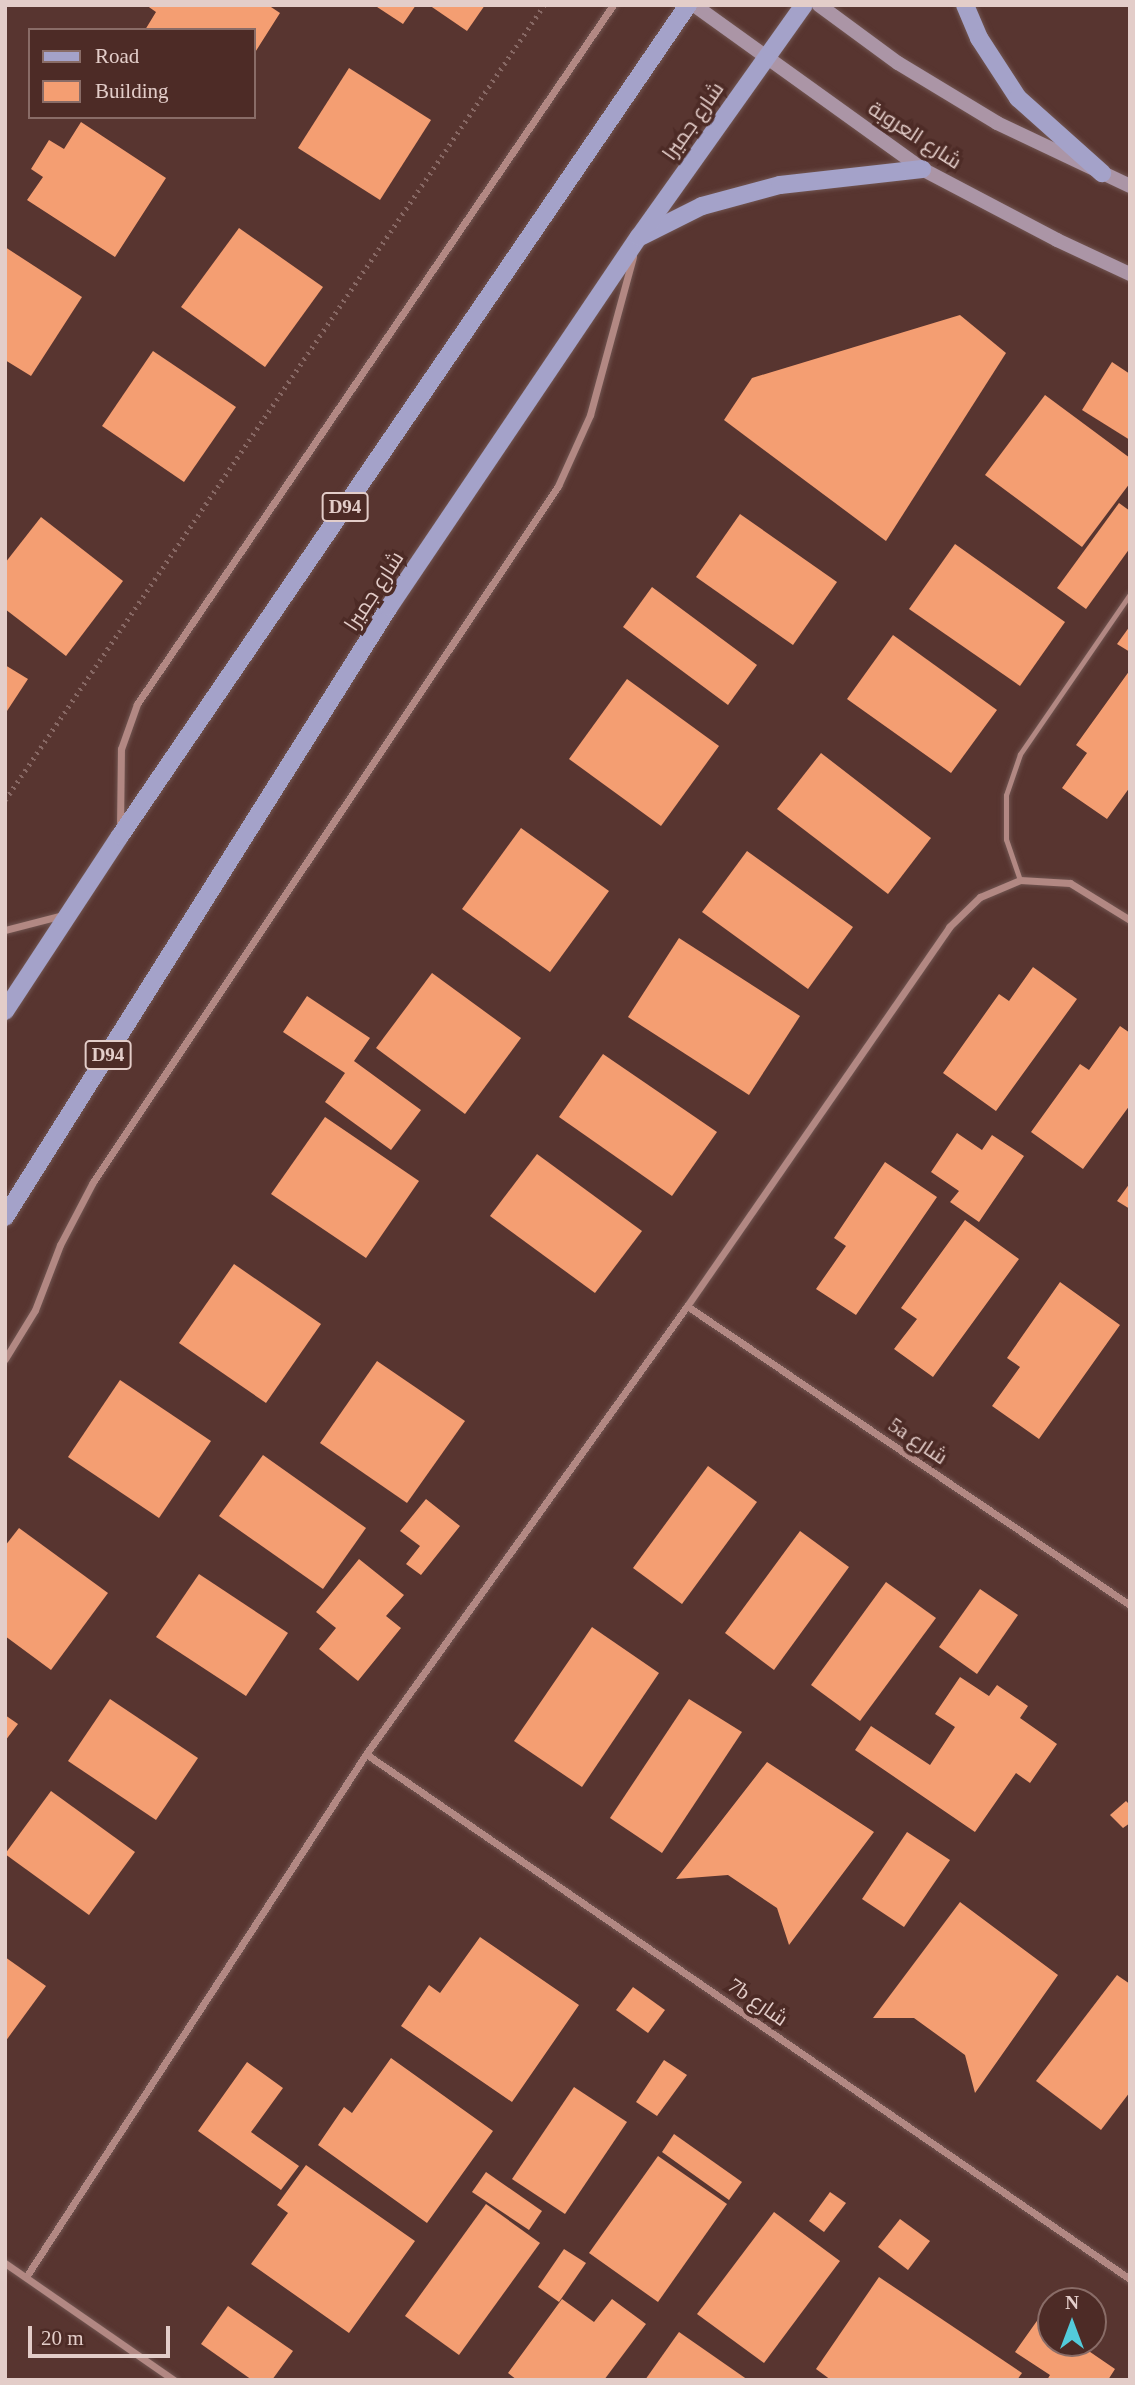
<!DOCTYPE html>
<html>
<head>
<meta charset="utf-8">
<style>
  body { margin:0 }
  #map { position:relative; width:1135px; height:2385px; overflow:hidden; background:#583530; font-family:"Times New Roman",Cairo,serif }
  div>[style] { position:absolute }
  [style*='--x'] { left:calc(var(--x)*1px); top:calc(var(--y)*1px); width:calc(var(--w)*1px); rotate:calc(var(--a)*1deg) }
  .building>* { inset:0; background:#f49e72 }
  .path>* { height:4.5px; margin-top:-2.25px; transform-origin:0; background:repeating-linear-gradient(90deg,#876864 0 2px,transparent 0 7px) }
  .roads { filter:drop-shadow(0 0 2px #715551) drop-shadow(0 0 2px #715551) }
  .service>* { height:5px; margin:-2.5px; padding:0 2.5px; transform-origin:2.5px; border-radius:2.5px; background:#b28883 }
  .minor>* { height:7px; margin:-3.5px; padding:0 3.5px; transform-origin:3.5px; border-radius:3.5px; background:#b28883 }
  .secondary>* { height:14px; margin:-7px; padding:0 7px; transform-origin:7px; border-radius:7px; background:#ab95a6 }
  .primary>* { height:18px; margin:-9px; padding:0 9px; transform-origin:9px; border-radius:9px; background:#a4a2c9 }
  span { translate:-50% -50%; white-space:nowrap; text-align:center; line-height:1.15; -webkit-text-stroke:7px #4d2b26; paint-order:stroke }
  .shield-label span { padding:2px 5px; background:#4d2b26; border:2px solid; border-radius:5px; -webkit-text-stroke-width:0 }
  .shield-label { font-size:19px; color:#e3cdc9; font-weight:700 }
  .street-label { font-size:21px; color:#e3cdc9 }
  .frame { position:absolute; inset:0; border:7px solid #e3cdc9; pointer-events:none }
  .legend { position:absolute; left:28px; top:28px; width:228px; height:91px; box-sizing:border-box; background:#4d2b26; border:2px solid #896c67; margin:0; padding:9px 12px; list-style:none; font-size:21px; color:#e3cdc9 }
  .legend li { display:flex; align-items:center; gap:14px; height:35px }
  .legend b { width:35px; border:2px solid #896c67 }
  .north { position:absolute; left:1037px; top:2287px; width:70px; height:70px; box-sizing:border-box; background:#4d2b26; border:2px solid #896c67; border-radius:50%; rotate:0deg; font-size:19px; font-weight:700; line-height:28px; text-align:center; color:#e3cdc9 }
  .north::after { content:''; display:block; margin:auto; width:24px; height:32px; background:#53cbdb; clip-path:polygon(50% 0,100% 100%,50% 72%,0 100%) }
  .scale { position:absolute; left:28px; top:2326px; width:142px; height:32px; box-sizing:border-box; border:4px solid #e3cdc9; border-top:0; padding-left:9px; font-size:21px; line-height:24px; white-space:nowrap; color:#e3cdc9; -webkit-text-stroke:5px #4d2b26; paint-order:stroke }
</style>
</head>
<body>
<div id="map">
  <div class="building">
    <i style="clip-path:polygon(146px 5px,268px 5px,280px 13px,254px 54px,254px 30px,145px 30px,156px 12px)"></i>
    <i style="clip-path:polygon(374px 5px,416px 5px,403px 24px)"></i>
    <i style="clip-path:polygon(429px 5px,485px 5px,467px 31px)"></i>
    <i style="clip-path:polygon(349px 68px,431px 120px,380px 200px,298px 148px)"></i>
    <i style="clip-path:polygon(81px 122px,166px 178px,115px 257px,27px 200px,43px 177px,31px 169px,49px 140px,64px 149px)"></i>
    <i style="clip-path:polygon(239px 228px,323px 287px,265px 367px,181px 307px)"></i>
    <i style="clip-path:polygon(5px 247px,82px 297px,31px 376px,5px 360px)"></i>
    <i style="clip-path:polygon(960px 315px,1006px 353px,886px 541px,724px 420px,752px 378px)"></i>
    <i style="clip-path:polygon(153px 351px,236px 407px,184px 482px,102px 426px)"></i>
    <i style="clip-path:polygon(1112px 362px,1130px 374px,1130px 440px,1082px 410px)"></i>
    <i style="clip-path:polygon(1045px 395px,1130px 458px,1130px 483px,1082px 547px,985px 475px)"></i>
    <i style="clip-path:polygon(1119px 503px,1130px 511px,1130px 548px,1086px 609px,1057px 588px)"></i>
    <i style="clip-path:polygon(740px 514px,837px 582px,793px 645px,696px 577px)"></i>
    <i style="clip-path:polygon(41px 517px,123px 581px,66px 656px,5px 609px,5px 563px)"></i>
    <i style="clip-path:polygon(955px 544px,1065px 622px,1020px 686px,909px 609px)"></i>
    <i style="clip-path:polygon(652px 587px,757px 665px,728px 705px,623px 627px)"></i>
    <i style="clip-path:polygon(1130px 626px,1130px 652px,1117px 644px)"></i>
    <i style="clip-path:polygon(893px 635px,997px 710px,951px 773px,847px 699px)"></i>
    <i style="clip-path:polygon(5px 665px,28px 679px,5px 714px)"></i>
    <i style="clip-path:polygon(1130px 670px,1130px 787px,1107px 819px,1062px 788px,1087px 753px,1076px 745px)"></i>
    <i style="clip-path:polygon(627px 679px,719px 746px,661px 826px,569px 759px)"></i>
    <i style="clip-path:polygon(821px 753px,931px 838px,888px 894px,777px 809px)"></i>
    <i style="clip-path:polygon(521px 828px,609px 891px,550px 972px,462px 909px)"></i>
    <i style="clip-path:polygon(747px 851px,853px 927px,808px 989px,702px 912px)"></i>
    <i style="clip-path:polygon(679px 938px,800px 1016px,749px 1095px,628px 1017px)"></i>
    <i style="clip-path:polygon(1033px 967px,1077px 999px,996px 1111px,943px 1073px,999px 994px,1009px 1001px)"></i>
    <i style="clip-path:polygon(432px 973px,521px 1038px,465px 1114px,376px 1048px)"></i>
    <i style="clip-path:polygon(307px 996px,370px 1038px,354px 1061px,421px 1110px,391px 1150px,325px 1102px,345px 1073px,283px 1032px)"></i>
    <i style="clip-path:polygon(1120px 1026px,1130px 1033px,1130px 1105px,1083px 1169px,1031px 1132px,1080px 1064px,1089px 1070px)"></i>
    <i style="clip-path:polygon(603px 1054px,717px 1132px,672px 1196px,559px 1117px)"></i>
    <i style="clip-path:polygon(325px 1117px,419px 1181px,366px 1258px,271px 1194px)"></i>
    <i style="clip-path:polygon(957px 1133px,982px 1150px,992px 1135px,1024px 1156px,979px 1222px,950px 1202px,959px 1191px,931px 1172px)"></i>
    <i style="clip-path:polygon(537px 1154px,642px 1231px,595px 1293px,490px 1216px)"></i>
    <i style="clip-path:polygon(885px 1162px,937px 1197px,856px 1315px,816px 1289px,846px 1246px,834px 1238px)"></i>
    <i style="clip-path:polygon(1130px 1183px,1130px 1209px,1117px 1201px)"></i>
    <i style="clip-path:polygon(965px 1220px,1019px 1259px,933px 1377px,894px 1349px,917px 1319px,901px 1308px)"></i>
    <i style="clip-path:polygon(234px 1264px,321px 1324px,266px 1403px,179px 1343px)"></i>
    <i style="clip-path:polygon(1060px 1282px,1120px 1325px,1039px 1439px,992px 1406px,1020px 1367px,1007px 1358px)"></i>
    <i style="clip-path:polygon(377px 1361px,465px 1421px,407px 1503px,320px 1443px)"></i>
    <i style="clip-path:polygon(120px 1380px,211px 1441px,159px 1518px,68px 1457px)"></i>
    <i style="clip-path:polygon(263px 1455px,366px 1528px,323px 1589px,219px 1516px)"></i>
    <i style="clip-path:polygon(708px 1466px,757px 1502px,682px 1604px,633px 1568px)"></i>
    <i style="clip-path:polygon(426px 1499px,460px 1526px,421px 1575px,406px 1564px,420px 1546px,400px 1531px)"></i>
    <i style="clip-path:polygon(19px 1528px,108px 1593px,51px 1670px,5px 1636px,5px 1546px)"></i>
    <i style="clip-path:polygon(800px 1531px,849px 1567px,774px 1670px,725px 1633px)"></i>
    <i style="clip-path:polygon(359px 1559px,404px 1595px,386px 1616px,401px 1628px,358px 1681px,319px 1649px,336px 1628px,316px 1612px)"></i>
    <i style="clip-path:polygon(199px 1574px,288px 1633px,246px 1696px,156px 1637px)"></i>
    <i style="clip-path:polygon(886px 1582px,936px 1618px,860px 1721px,811px 1685px)"></i>
    <i style="clip-path:polygon(980px 1589px,1018px 1615px,977px 1674px,939px 1647px)"></i>
    <i style="clip-path:polygon(592px 1627px,659px 1673px,582px 1787px,514px 1741px)"></i>
    <i style="clip-path:polygon(960px 1677px,989px 1696px,997px 1685px,1028px 1706px,1020px 1718px,1057px 1744px,1030px 1783px,1016px 1773px,975px 1832px,855px 1750px,871px 1726px,930px 1765px,955px 1727px,935px 1714px)"></i>
    <i style="clip-path:polygon(110px 1699px,198px 1758px,156px 1820px,68px 1761px)"></i>
    <i style="clip-path:polygon(689px 1699px,742px 1732px,662px 1853px,610px 1818px)"></i>
    <i style="clip-path:polygon(5px 1715px,18px 1724px,5px 1741px)"></i>
    <i style="clip-path:polygon(767px 1762px,874px 1832px,789px 1945px,777px 1908px,728px 1875px,676px 1879px)"></i>
    <i style="clip-path:polygon(51px 1791px,135px 1852px,89px 1915px,5px 1854px)"></i>
    <i style="clip-path:polygon(1126px 1801px,1130px 1805px,1130px 1823px,1123px 1828px,1110px 1815px)"></i>
    <i style="clip-path:polygon(907px 1832px,950px 1860px,904px 1927px,862px 1899px)"></i>
    <i style="clip-path:polygon(960px 1902px,1058px 1975px,975px 2093px,965px 2055px,914px 2018px,873px 2018px)"></i>
    <i style="clip-path:polygon(480px 1937px,579px 2005px,512px 2102px,401px 2026px,429px 1985px,440px 1993px)"></i>
    <i style="clip-path:polygon(5px 1957px,46px 1986px,5px 2042px)"></i>
    <i style="clip-path:polygon(1117px 1975px,1130px 1984px,1130px 2092px,1101px 2130px,1036px 2081px)"></i>
    <i style="clip-path:polygon(633px 1987px,665px 2010px,648px 2033px,616px 2010px)"></i>
    <i style="clip-path:polygon(391px 2058px,493px 2131px,427px 2223px,318px 2145px,344px 2107px,352px 2113px)"></i>
    <i style="clip-path:polygon(664px 2060px,687px 2075px,657px 2116px,636px 2102px)"></i>
    <i style="clip-path:polygon(247px 2062px,283px 2088px,251px 2132px,299px 2166px,281px 2190px,198px 2131px)"></i>
    <i style="clip-path:polygon(574px 2087px,627px 2122px,565px 2214px,512px 2179px)"></i>
    <i style="clip-path:polygon(674px 2134px,742px 2182px,729px 2200px,662px 2152px)"></i>
    <i style="clip-path:polygon(658px 2156px,727px 2204px,658px 2302px,589px 2253px)"></i>
    <i style="clip-path:polygon(306px 2165px,415px 2241px,349px 2333px,251px 2264px,288px 2213px,277px 2205px)"></i>
    <i style="clip-path:polygon(486px 2172px,542px 2211px,529px 2230px,472px 2192px)"></i>
    <i style="clip-path:polygon(830px 2192px,846px 2203px,824px 2232px,809px 2221px)"></i>
    <i style="clip-path:polygon(486px 2204px,540px 2243px,459px 2355px,405px 2316px)"></i>
    <i style="clip-path:polygon(774px 2212px,840px 2261px,764px 2363px,697px 2314px)"></i>
    <i style="clip-path:polygon(900px 2219px,930px 2241px,908px 2270px,878px 2247px)"></i>
    <i style="clip-path:polygon(564px 2249px,586px 2263px,559px 2302px,538px 2287px)"></i>
    <i style="clip-path:polygon(879px 2277px,1022px 2373px,1017px 2380px,831px 2380px,816px 2369px)"></i>
    <i style="clip-path:polygon(562px 2299px,594px 2322px,612px 2299px,646px 2324px,604px 2380px,517px 2380px,508px 2373px)"></i>
    <i style="clip-path:polygon(228px 2306px,293px 2351px,272px 2380px,252px 2380px,201px 2344px)"></i>
    <i style="clip-path:polygon(1039px 2318px,1051px 2326px,1051px 2343px,1077px 2343px,1115px 2369px,1108px 2380px,1047px 2380px,1050px 2375px,1015px 2352px)"></i>
    <i style="clip-path:polygon(679px 2332px,748px 2380px,645px 2380px)"></i>
  </div>
  <div class="path">
    <i style="--x:5;--y:800;--w:960;--a:-55.86"></i>
  </div>
  <div class="roads">
    <div class="service">
      <i style="--x:1020;--y:880;--w:43;--a:-108.9"></i>
      <i style="--x:1006;--y:839;--w:44;--a:-90"></i>
      <i style="--x:1006;--y:795;--w:43;--a:-71.1"></i>
      <i style="--x:1020;--y:754;--w:194;--a:-55.5"></i>
    </div>
    <div class="minor">
      <i style="--x:120;--y:828;--w:79;--a:-89.3"></i>
      <i style="--x:121;--y:749;--w:48;--a:-70.4"></i>
      <i style="--x:137;--y:704;--w:846;--a:-55.75"></i>
      <i style="--x:5;--y:930;--w:60;--a:-14.5"></i>
      <i style="--x:687;--y:1306;--w:534;--a:34.02"></i>
      <i style="--x:5;--y:1359;--w:57;--a:-58.5"></i>
      <i style="--x:35;--y:1310;--w:70;--a:-69"></i>
      <i style="--x:60;--y:1245;--w:71;--a:-62.4"></i>
      <i style="--x:93;--y:1182;--w:837;--a:-56.25"></i>
      <i style="--x:558;--y:486;--w:78;--a:-65.7"></i>
      <i style="--x:590;--y:415;--w:164;--a:-74.8"></i>
      <i style="--x:366;--y:1754;--w:927;--a:34.5"></i>
      <i style="--x:5;--y:2263;--w:206;--a:34.7"></i>
      <i style="--x:26;--y:2277;--w:624;--a:-56.97"></i>
      <i style="--x:366;--y:1754;--w:551;--a:-54.38"></i>
      <i style="--x:687;--y:1306;--w:461;--a:-55.3"></i>
      <i style="--x:949;--y:927;--w:43;--a:-44.1"></i>
      <i style="--x:980;--y:897;--w:43;--a:-23"></i>
      <i style="--x:1020;--y:880;--w:50;--a:3.4"></i>
      <i style="--x:1070;--y:883;--w:70;--a:31.7"></i>
    </div>
    <div class="secondary">
      <i style="--x:694;--y:5;--w:281;--a:35.7"></i>
      <i style="--x:922;--y:169;--w:153;--a:27.7"></i>
      <i style="--x:1057;--y:240;--w:81;--a:25"></i>
      <i style="--x:819;--y:5;--w:98;--a:36.3"></i>
      <i style="--x:898;--y:63;--w:116;--a:31.2"></i>
      <i style="--x:997;--y:123;--w:147;--a:25.3"></i>
    </div>
    <div class="primary">
      <i style="--x:965;--y:5;--w:36;--a:67"></i>
      <i style="--x:979;--y:38;--w:72;--a:57"></i>
      <i style="--x:1018;--y:98;--w:113;--a:41.8"></i>
      <i style="--x:642;--y:236;--w:67;--a:-26.6"></i>
      <i style="--x:702;--y:206;--w:81;--a:-15.1"></i>
      <i style="--x:780;--y:185;--w:143;--a:-6.4"></i>
      <i style="--x:5;--y:1011;--w:209;--a:-56.7"></i>
      <i style="--x:120;--y:836;--w:1007;--a:-55.65"></i>
      <i style="--x:5;--y:1217;--w:721;--a:-57.81"></i>
      <i style="--x:389;--y:607;--w:447;--a:-56"></i>
      <i style="--x:639;--y:237;--w:285;--a:-54.6"></i>
    </div>
  </div>
  <div class="shield-label">
    <span style="left:345px;top:507px">D94</span>
    <span style="left:108px;top:1055px">D94</span>
  </div>
  <div class="street-label">
    <span style="left:693px;top:121px;rotate:-55deg">شارع جميرا</span>
    <span style="left:915px;top:135px;rotate:33deg">شارع العروبة</span>
    <span style="left:374px;top:591px;rotate:-57deg">شارع جميرا</span>
    <span style="left:918px;top:1441px;rotate:34deg">5a شارع</span>
    <span style="left:758px;top:2002px;rotate:35deg">7b شارع</span>
  </div>
  <div class="frame"></div>
  <ul class="legend">
  <li><b style="height:9px;background:#a4a2c9"></b>Road</li>
  <li><b style="height:19px;background:#f49e72"></b>Building</li>
  </ul>
  <div class="north">N</div>
  <div class="scale">20 m</div>
</div>
</body>
</html>
